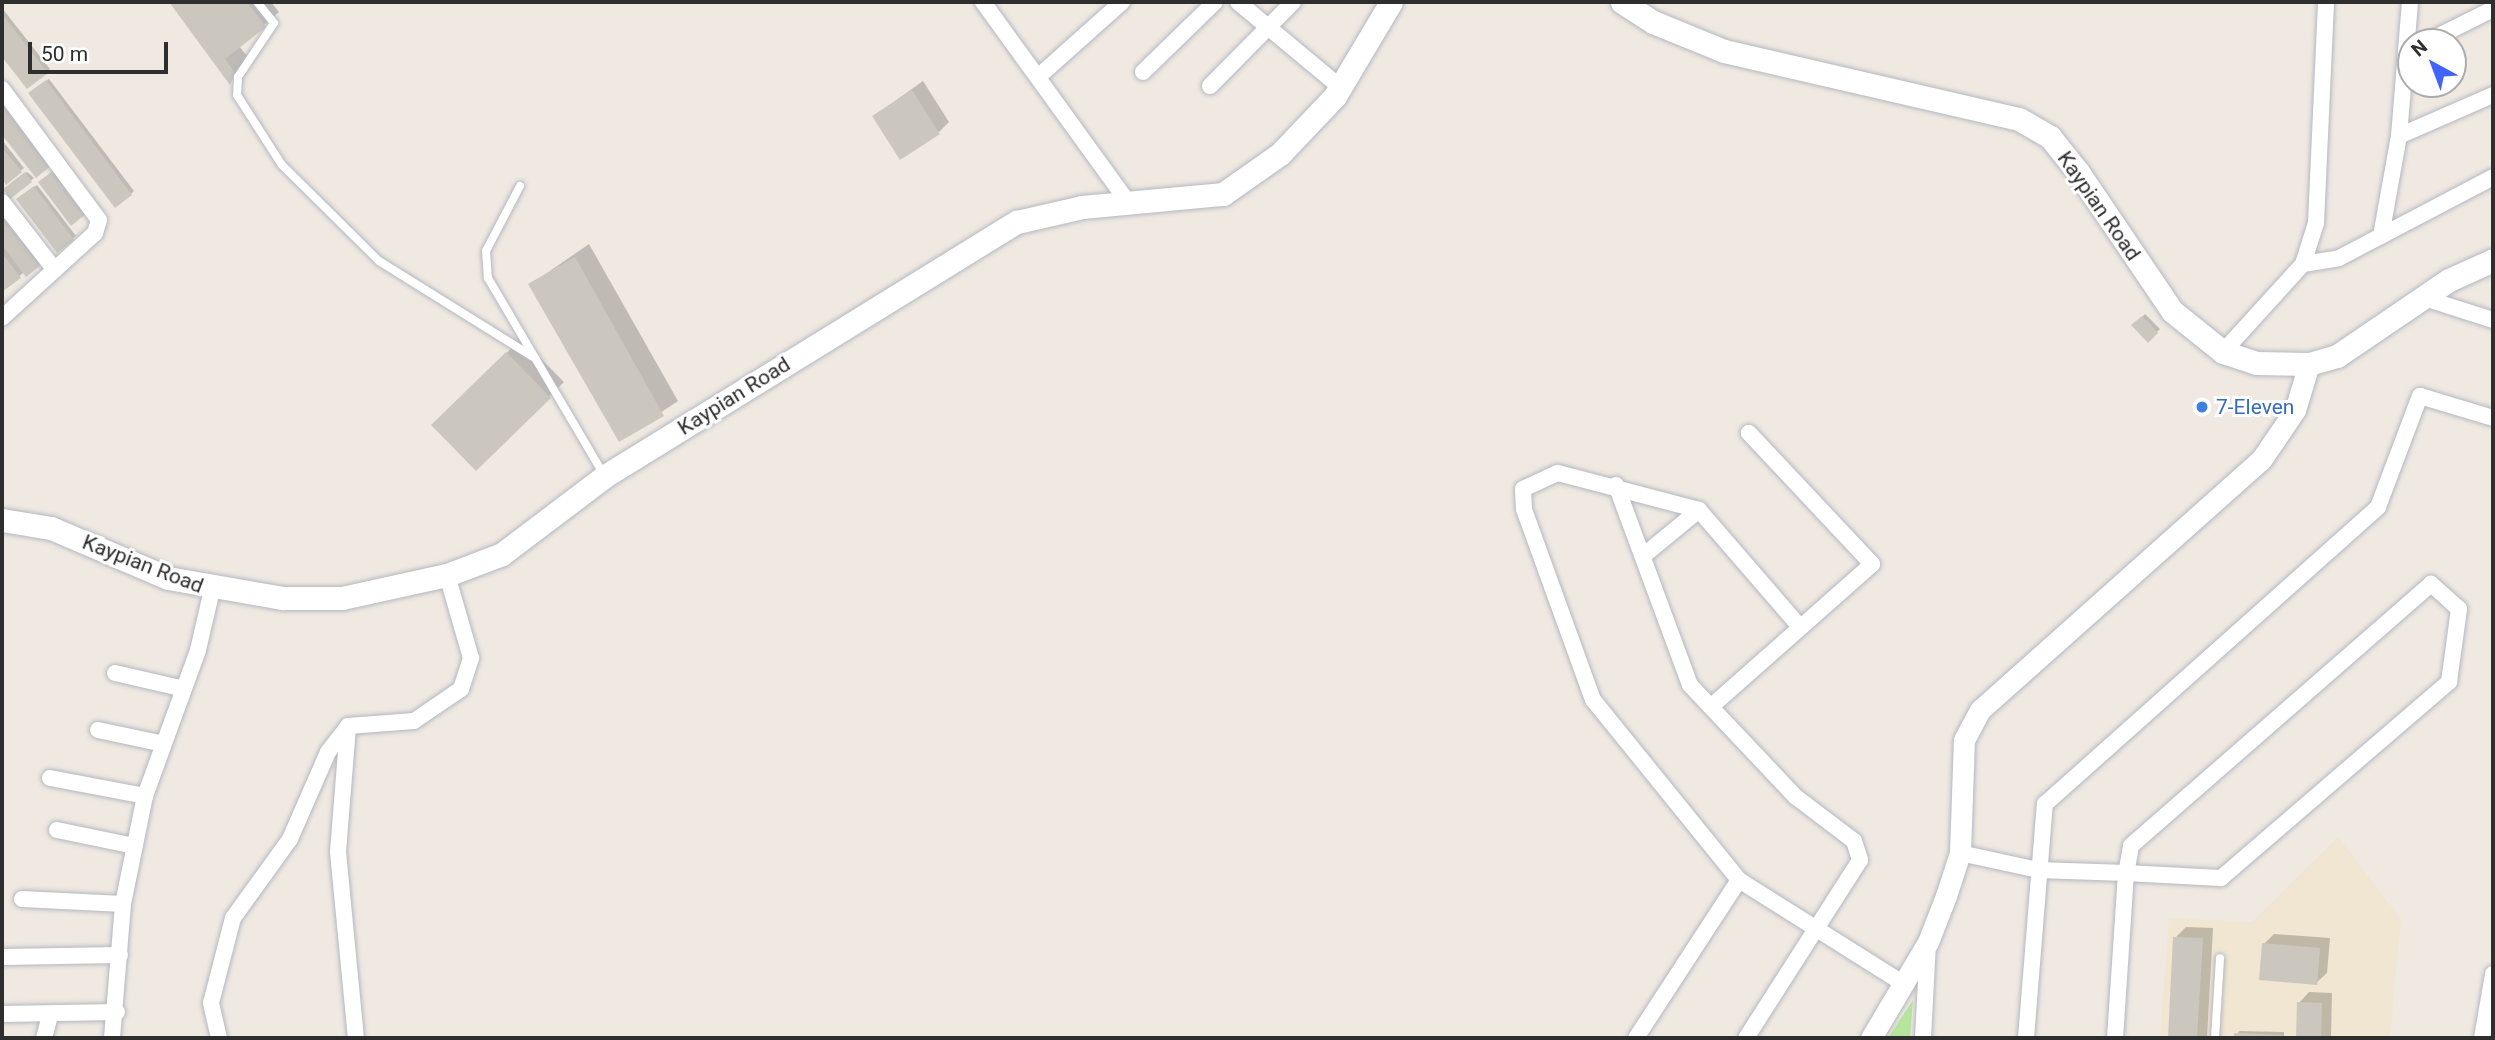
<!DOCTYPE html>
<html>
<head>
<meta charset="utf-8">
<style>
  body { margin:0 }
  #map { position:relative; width:2495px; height:1040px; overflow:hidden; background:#efe9e1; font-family:Roboto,sans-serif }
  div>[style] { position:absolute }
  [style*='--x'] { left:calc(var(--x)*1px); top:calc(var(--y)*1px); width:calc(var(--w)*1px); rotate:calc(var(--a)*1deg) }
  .education>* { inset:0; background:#f0e6d1 }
  .green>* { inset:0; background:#b6e59e }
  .shadow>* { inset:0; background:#0003 }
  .building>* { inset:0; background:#cbc7bf }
  .roads { filter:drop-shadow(0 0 2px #b4b7c1) drop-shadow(0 0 2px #b4b7c1) }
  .service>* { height:8px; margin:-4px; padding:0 4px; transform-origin:4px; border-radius:4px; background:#fff }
  .minor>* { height:16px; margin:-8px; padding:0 8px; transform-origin:8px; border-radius:8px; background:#fff }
  .tertiary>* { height:21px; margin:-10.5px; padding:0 10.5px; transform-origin:10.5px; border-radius:10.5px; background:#fff }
  .secondary>* { height:23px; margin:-11.5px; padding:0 11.5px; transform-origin:11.5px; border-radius:11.5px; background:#fff }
  .dots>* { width:19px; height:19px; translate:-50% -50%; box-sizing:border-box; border:4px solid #fff; border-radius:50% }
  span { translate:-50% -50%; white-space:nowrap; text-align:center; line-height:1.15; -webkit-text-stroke:6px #fff; paint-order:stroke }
  .street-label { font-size:21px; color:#2e2e2e }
  .shop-label { font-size:21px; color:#366cbe }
  .left { translate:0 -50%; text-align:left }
  .frame { position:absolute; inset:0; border:4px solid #2e2e2e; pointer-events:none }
  .north { position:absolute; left:2397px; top:28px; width:70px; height:70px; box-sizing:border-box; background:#fff; border:2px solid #ababab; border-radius:50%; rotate:319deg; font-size:19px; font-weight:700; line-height:28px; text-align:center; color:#2e2e2e }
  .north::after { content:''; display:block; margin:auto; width:24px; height:32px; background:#4264fb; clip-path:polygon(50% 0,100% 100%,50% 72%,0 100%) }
  .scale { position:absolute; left:28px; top:42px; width:140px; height:32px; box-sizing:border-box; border:4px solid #2e2e2e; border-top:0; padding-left:9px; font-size:21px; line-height:24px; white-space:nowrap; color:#2e2e2e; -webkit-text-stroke:5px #fff; paint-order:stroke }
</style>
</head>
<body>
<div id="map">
  <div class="education">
    <i style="clip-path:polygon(2338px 837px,2401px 919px,2390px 1038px,2160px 1038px,2169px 918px,2252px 922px)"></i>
  </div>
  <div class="green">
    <i style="clip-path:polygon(1913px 1000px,1910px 1038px,1888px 1038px)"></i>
  </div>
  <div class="shadow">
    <i style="clip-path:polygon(171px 2px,271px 2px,279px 12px,239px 46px,248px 57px,230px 83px)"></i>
    <i style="clip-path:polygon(2px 8px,50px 69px,28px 87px,2px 54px)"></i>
    <i style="clip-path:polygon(49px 79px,134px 191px,131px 194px,33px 90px)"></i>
    <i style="clip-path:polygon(923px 81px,949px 122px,939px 132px,874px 116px)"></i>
    <i style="clip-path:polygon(2px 140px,24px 168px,6px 182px,2px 177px)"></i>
    <i style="clip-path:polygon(27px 172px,34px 178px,11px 196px,8px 186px)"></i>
    <i style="clip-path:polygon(37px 185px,76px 236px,57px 250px,21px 197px)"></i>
    <i style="clip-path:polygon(2px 212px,24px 272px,3px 290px,2px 288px)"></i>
    <i style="clip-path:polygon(589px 244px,678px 401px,619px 440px,531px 284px)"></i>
    <i style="clip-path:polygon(2145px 314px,2160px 329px,2148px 340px,2134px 325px)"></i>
    <i style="clip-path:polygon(521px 339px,564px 382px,476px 469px,434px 425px)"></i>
    <i style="clip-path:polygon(2186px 927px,2213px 928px,2207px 1038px,2170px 1038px,2175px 938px)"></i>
    <i style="clip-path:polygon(2274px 934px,2330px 938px,2327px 973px,2316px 983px,2264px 944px)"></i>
    <i style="clip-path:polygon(2309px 992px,2332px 993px,2331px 1038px,2298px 1038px,2299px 1003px)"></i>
    <i style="clip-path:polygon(2239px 1031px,2284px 1032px,2284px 1038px,2236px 1038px)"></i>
  </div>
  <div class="building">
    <i style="clip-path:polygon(169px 2px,247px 2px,266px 27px,225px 59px,235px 73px,230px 85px)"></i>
    <i style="clip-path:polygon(2px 14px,48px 73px,27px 89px,2px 57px)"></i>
    <i style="clip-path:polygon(46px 80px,132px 195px,115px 208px,28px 93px)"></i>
    <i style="clip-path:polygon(912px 90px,940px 134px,900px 160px,872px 116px)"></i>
    <i style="clip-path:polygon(2px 100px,52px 165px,36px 178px,2px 135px)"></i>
    <i style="clip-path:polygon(2px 147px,22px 172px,6px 185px,2px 179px)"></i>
    <i style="clip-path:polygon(54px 170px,87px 213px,71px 226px,38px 182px)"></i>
    <i style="clip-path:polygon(25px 172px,32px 182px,10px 199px,3px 189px)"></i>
    <i style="clip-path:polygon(34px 186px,74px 240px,57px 253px,16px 199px)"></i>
    <i style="clip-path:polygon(2px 211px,45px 262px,26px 277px,2px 245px)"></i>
    <i style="clip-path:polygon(2px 253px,21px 278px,2px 292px)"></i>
    <i style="clip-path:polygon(575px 257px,664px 416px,619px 442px,528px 284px)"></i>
    <i style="clip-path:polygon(2142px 316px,2158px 333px,2148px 343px,2131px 325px)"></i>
    <i style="clip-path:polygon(506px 352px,551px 398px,476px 471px,431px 425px)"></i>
    <i style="clip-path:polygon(2173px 937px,2203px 938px,2197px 1038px,2168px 1038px)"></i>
    <i style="clip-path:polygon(2262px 943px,2320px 948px,2317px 985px,2259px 980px)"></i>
    <i style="clip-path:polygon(2297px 1002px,2322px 1003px,2321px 1038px,2296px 1038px)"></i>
    <i style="clip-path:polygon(2234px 1033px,2282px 1035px,2282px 1038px,2234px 1038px)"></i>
  </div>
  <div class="roads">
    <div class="service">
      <i style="--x:257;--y:2;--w:27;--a:51"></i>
      <i style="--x:274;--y:23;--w:65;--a:123.7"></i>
      <i style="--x:238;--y:77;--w:18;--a:93"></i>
      <i style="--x:237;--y:95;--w:83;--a:57.3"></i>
      <i style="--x:282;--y:165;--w:136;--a:44.7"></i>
      <i style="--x:379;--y:261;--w:184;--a:31.9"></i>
      <i style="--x:520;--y:186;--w:73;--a:117.6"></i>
      <i style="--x:486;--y:251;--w:27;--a:86"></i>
      <i style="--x:488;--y:278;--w:226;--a:59.5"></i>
      <i style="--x:2215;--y:1038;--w:80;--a:-86.4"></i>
    </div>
    <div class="minor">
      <i style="--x:983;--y:2;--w:249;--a:54.1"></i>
      <i style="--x:1238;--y:2;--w:133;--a:39.8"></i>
      <i style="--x:2410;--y:2;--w:134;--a:94.7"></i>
      <i style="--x:2399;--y:136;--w:103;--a:-23.6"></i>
      <i style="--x:2427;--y:42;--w:74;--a:-26.6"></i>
      <i style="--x:1143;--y:72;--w:100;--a:-44.2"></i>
      <i style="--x:1038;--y:77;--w:113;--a:-41.8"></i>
      <i style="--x:1210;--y:86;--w:118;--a:-45.3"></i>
      <i style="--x:2;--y:89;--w:163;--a:53.5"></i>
      <i style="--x:99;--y:220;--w:14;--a:107"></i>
      <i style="--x:95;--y:233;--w:126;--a:137.6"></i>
      <i style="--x:2;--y:202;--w:86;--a:52.1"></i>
      <i style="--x:2381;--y:236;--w:102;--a:-79.8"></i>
      <i style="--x:2303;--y:264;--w:36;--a:-9"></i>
      <i style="--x:2339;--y:258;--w:174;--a:-27.7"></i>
      <i style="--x:2424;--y:298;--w:72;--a:17.7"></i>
      <i style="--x:2223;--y:352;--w:119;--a:-47.7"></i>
      <i style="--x:2303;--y:264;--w:43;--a:-72.4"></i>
      <i style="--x:2316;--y:223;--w:221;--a:-87.4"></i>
      <i style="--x:1616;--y:485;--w:213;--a:69.7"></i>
      <i style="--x:1690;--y:685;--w:154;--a:46.6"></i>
      <i style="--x:1796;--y:797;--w:73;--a:37.2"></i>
      <i style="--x:1854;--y:841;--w:20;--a:72"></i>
      <i style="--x:1860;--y:860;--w:211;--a:122.6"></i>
      <i style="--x:1643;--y:556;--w:72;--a:-39.4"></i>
      <i style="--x:115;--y:673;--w:67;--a:13"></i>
      <i style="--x:1714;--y:704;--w:211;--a:-41.5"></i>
      <i style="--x:1872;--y:564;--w:180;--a:-133.2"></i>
      <i style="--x:348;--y:727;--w:125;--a:94.6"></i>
      <i style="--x:338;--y:852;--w:187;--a:84.5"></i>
      <i style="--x:98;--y:730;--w:62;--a:12"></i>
      <i style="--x:50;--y:778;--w:97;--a:10.7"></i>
      <i style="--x:57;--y:830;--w:79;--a:11.7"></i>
      <i style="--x:1960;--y:853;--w:80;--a:12.3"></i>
      <i style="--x:2038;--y:870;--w:88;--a:2"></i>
      <i style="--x:2126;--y:873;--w:95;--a:3"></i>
      <i style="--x:2221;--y:878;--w:301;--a:-40.7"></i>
      <i style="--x:2449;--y:682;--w:74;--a:-82.2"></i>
      <i style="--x:2459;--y:609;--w:38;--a:-138"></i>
      <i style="--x:2431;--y:584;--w:398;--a:138.9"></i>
      <i style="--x:2131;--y:846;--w:27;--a:100"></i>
      <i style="--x:2126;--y:873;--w:165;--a:93.8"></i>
      <i style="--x:1739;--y:880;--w:232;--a:-129"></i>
      <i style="--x:1593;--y:700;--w:203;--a:-109.9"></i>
      <i style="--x:1524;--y:509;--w:20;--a:-93"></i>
      <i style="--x:1523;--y:489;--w:38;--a:-25"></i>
      <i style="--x:1558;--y:473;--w:146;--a:14.7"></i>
      <i style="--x:1699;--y:510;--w:155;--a:49.2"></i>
      <i style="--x:22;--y:899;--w:101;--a:2.8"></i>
      <i style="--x:2;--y:957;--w:118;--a:-1"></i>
      <i style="--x:2;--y:1014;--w:115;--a:-1"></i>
      <i style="--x:44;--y:1038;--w:24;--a:-75"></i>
      <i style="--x:112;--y:1038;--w:134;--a:-85.3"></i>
      <i style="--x:123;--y:904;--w:110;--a:-78.5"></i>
      <i style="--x:145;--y:796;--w:155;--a:-70"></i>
      <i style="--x:198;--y:650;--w:62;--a:-76.9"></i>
      <i style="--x:219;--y:1038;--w:36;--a:-103"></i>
      <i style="--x:211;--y:1003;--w:88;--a:-75.5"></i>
      <i style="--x:233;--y:918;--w:97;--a:-54.2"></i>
      <i style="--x:290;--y:839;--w:95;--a:-66.4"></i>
      <i style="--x:328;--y:752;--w:33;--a:-52"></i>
      <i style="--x:348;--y:726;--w:66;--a:-4.3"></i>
      <i style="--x:414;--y:721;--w:57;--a:-34.2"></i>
      <i style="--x:461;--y:689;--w:33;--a:-72"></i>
      <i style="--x:471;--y:658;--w:86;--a:-106.1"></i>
      <i style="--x:1636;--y:1038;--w:189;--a:-56.9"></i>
      <i style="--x:1739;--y:880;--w:195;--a:32.2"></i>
      <i style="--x:1923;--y:1038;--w:95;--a:-87"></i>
      <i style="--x:2026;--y:1038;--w:235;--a:-85.4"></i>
      <i style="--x:2045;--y:804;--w:446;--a:-41.7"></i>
      <i style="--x:2378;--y:507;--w:119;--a:-69.3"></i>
      <i style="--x:2420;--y:396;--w:76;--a:16.8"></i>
      <i style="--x:2482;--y:1038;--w:65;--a:-80.2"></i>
    </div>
    <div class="tertiary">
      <i style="--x:1871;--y:1038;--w:112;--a:-59.3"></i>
      <i style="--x:1928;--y:942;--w:49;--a:-68.6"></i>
      <i style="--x:1946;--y:896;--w:45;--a:-72"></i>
      <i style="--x:1960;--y:853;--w:113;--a:-88"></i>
      <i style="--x:1964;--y:740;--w:34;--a:-62"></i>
      <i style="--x:1980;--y:710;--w:376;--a:-41.7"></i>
      <i style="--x:2261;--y:460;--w:60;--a:-55.8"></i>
      <i style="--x:2295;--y:410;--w:48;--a:-73.1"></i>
    </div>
    <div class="secondary">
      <i style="--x:1622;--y:2;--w:37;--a:33"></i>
      <i style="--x:1653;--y:22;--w:77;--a:22.2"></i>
      <i style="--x:1724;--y:51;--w:303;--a:13"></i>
      <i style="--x:2019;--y:119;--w:36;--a:30"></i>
      <i style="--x:2050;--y:137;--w:45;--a:51.3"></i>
      <i style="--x:2078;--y:172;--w:168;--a:55.9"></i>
      <i style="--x:2172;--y:311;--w:65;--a:38.8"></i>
      <i style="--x:2223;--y:352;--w:35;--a:18"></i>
      <i style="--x:2256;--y:363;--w:53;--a:1.1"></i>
      <i style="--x:2309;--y:364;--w:29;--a:-16"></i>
      <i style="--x:2337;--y:356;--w:135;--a:-34.2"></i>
      <i style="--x:2449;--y:280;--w:48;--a:-24.4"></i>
      <i style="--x:2;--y:520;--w:50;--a:9.3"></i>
      <i style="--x:51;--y:528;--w:127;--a:23.1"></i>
      <i style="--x:168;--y:578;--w:117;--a:9.9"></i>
      <i style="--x:283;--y:598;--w:59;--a:0"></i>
      <i style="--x:342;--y:598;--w:107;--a:-12.4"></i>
      <i style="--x:447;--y:575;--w:59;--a:-20.9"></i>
      <i style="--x:502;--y:554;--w:129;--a:-37.1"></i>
      <i style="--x:605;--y:476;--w:484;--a:-31.7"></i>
      <i style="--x:1017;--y:222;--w:67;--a:-13"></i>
      <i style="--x:1082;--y:207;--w:142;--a:-5.3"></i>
      <i style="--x:1223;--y:194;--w:70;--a:-35.1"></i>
      <i style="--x:1280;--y:154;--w:80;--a:-46.5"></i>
      <i style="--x:1335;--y:96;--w:109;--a:-59.2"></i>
    </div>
  </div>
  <div class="dots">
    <i style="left:2202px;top:407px;background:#3f7fe0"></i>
  </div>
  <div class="street-label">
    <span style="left:2099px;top:206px;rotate:55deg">Kaypian Road</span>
    <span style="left:734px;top:396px;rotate:-32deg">Kaypian Road</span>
    <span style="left:143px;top:564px;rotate:21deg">Kaypian Road</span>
  </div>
  <div class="shop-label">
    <span class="left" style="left:2216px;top:407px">7-Eleven</span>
  </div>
  <div class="frame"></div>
  <div class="north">N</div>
  <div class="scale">50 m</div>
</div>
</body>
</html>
